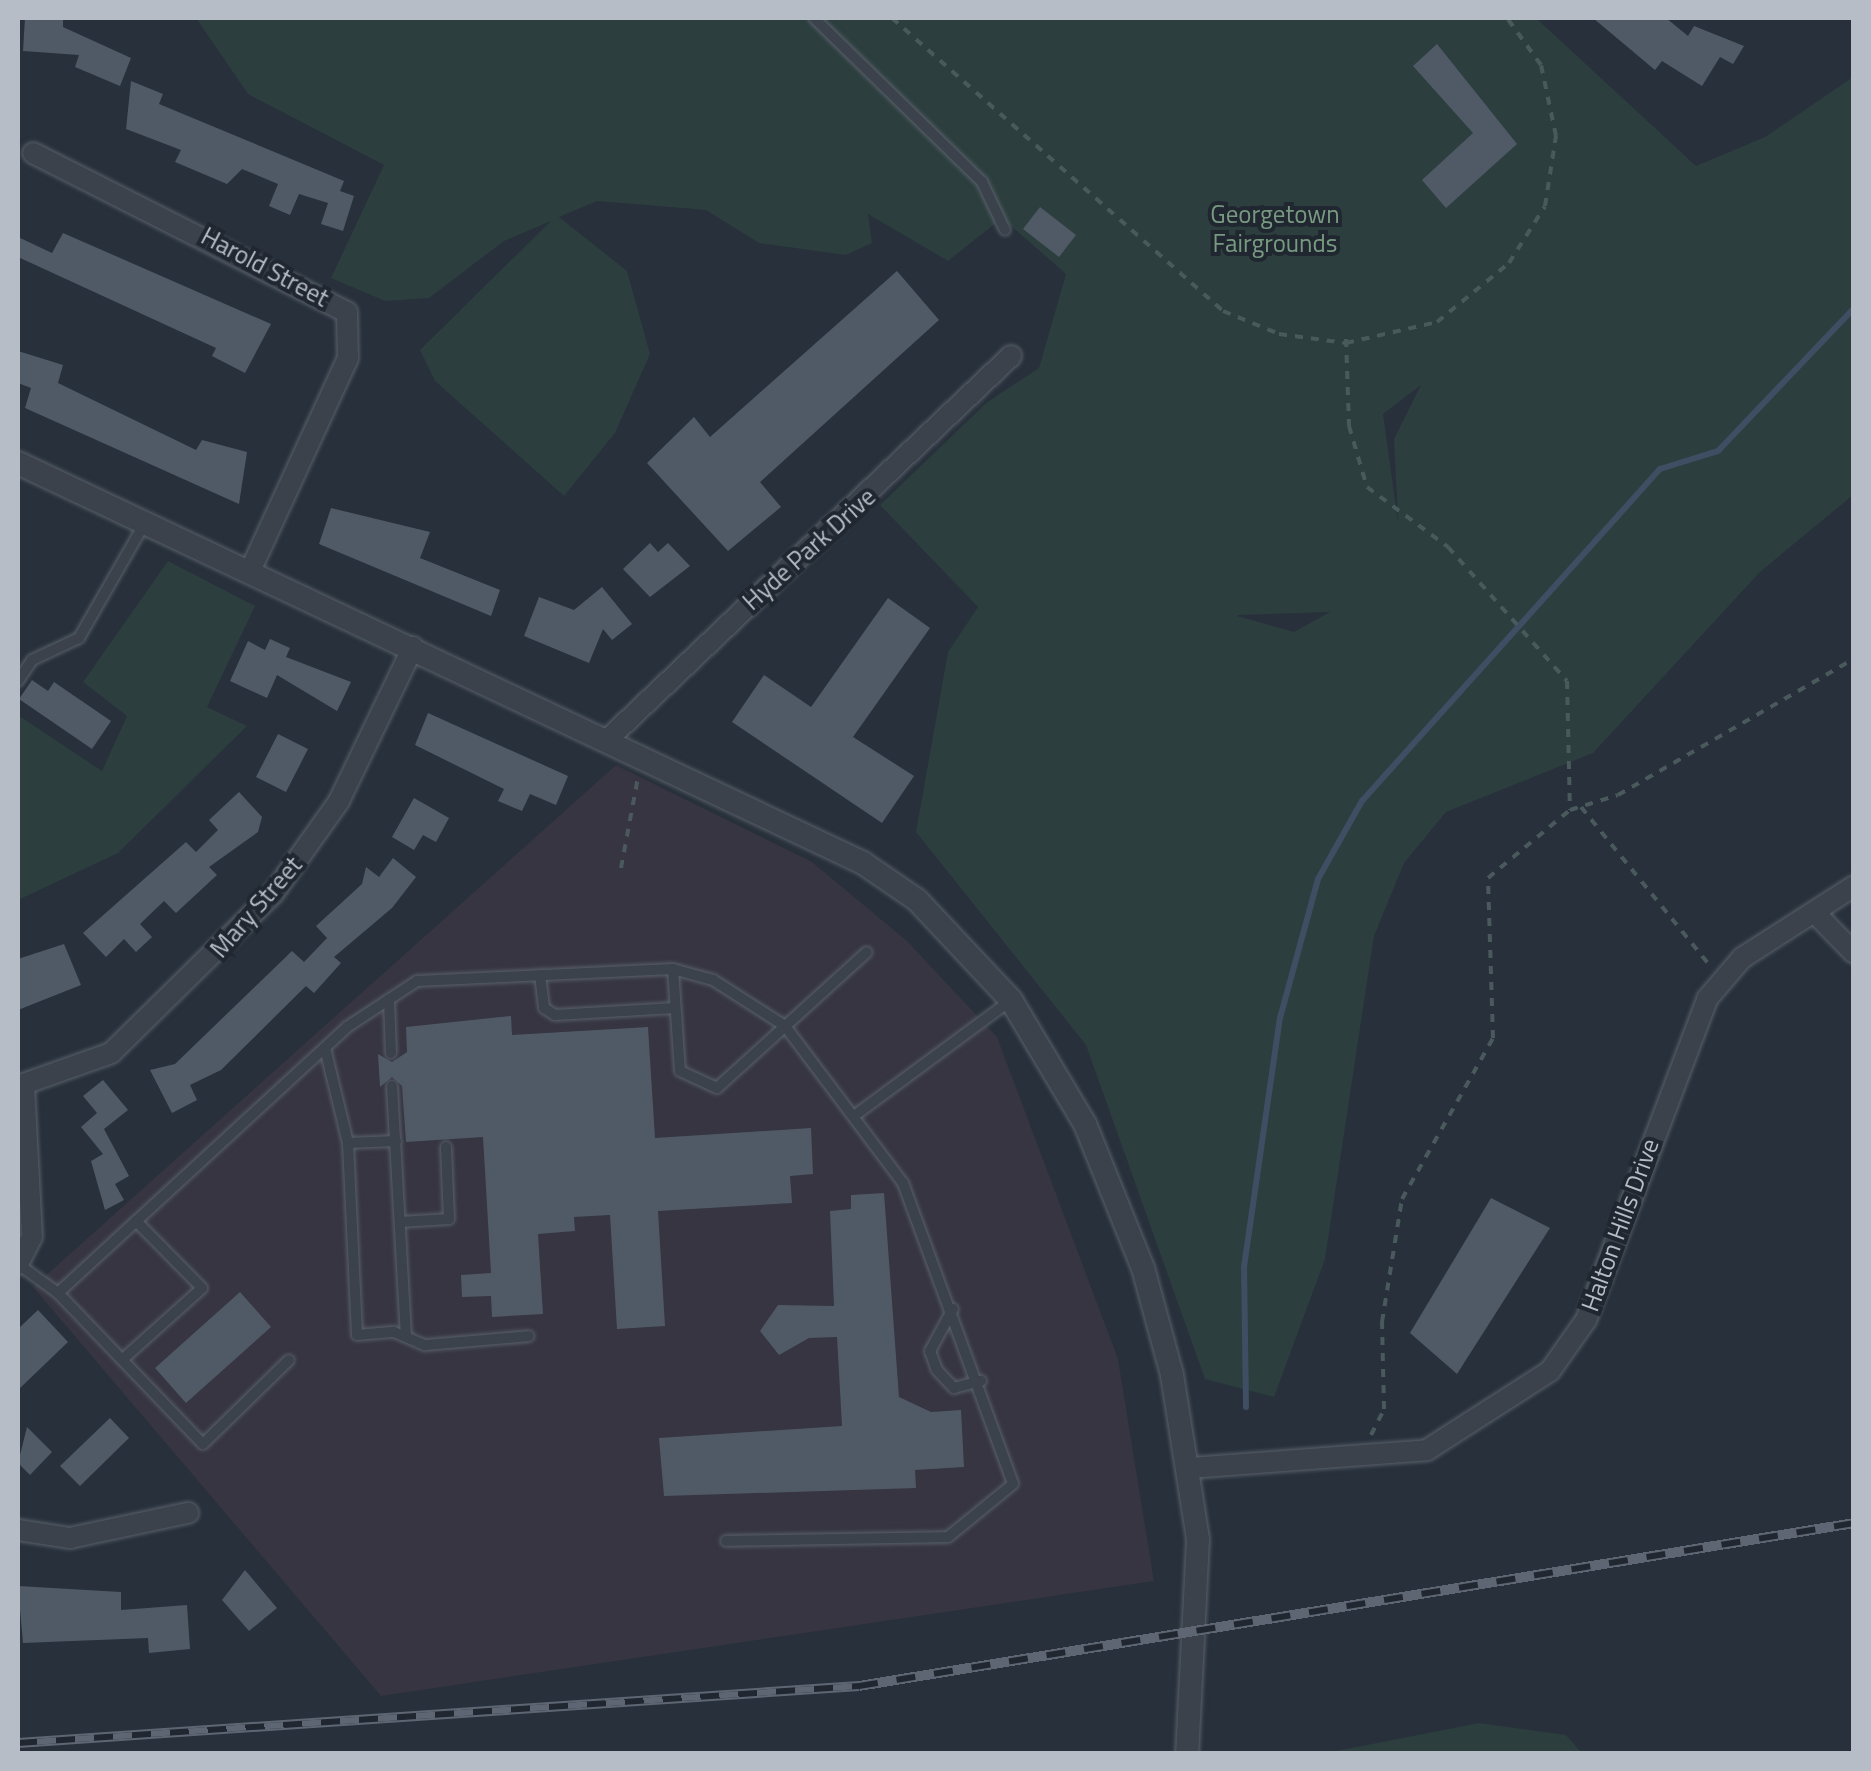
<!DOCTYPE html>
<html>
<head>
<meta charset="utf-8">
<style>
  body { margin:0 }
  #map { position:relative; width:1871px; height:1771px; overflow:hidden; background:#27303b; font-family:"Titillium Web",sans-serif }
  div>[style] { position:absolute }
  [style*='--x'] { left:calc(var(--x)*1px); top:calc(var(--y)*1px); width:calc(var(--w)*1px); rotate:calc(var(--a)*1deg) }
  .medical>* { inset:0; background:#363541 }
  .green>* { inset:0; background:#2c3e3e }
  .stream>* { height:6px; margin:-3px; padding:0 3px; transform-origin:3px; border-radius:3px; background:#3f4e62 }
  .building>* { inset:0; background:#505a67 }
  .path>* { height:4px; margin-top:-2px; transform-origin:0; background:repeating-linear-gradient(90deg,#49595c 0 8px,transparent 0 16px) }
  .roads { filter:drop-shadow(0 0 2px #59606a) drop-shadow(0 0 2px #59606a) }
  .service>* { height:10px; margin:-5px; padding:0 5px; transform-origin:5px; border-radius:5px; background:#3b424c }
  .minor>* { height:20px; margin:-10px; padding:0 10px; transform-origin:10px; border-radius:10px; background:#3b424c }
  .tertiary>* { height:22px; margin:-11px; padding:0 11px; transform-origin:11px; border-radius:11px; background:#3b424c }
  .rail>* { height:10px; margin-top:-5px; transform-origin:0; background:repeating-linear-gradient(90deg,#202731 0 19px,#5d6672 0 38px); box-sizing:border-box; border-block:2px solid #5d6672 }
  span { translate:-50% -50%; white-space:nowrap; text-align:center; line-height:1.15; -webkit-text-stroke:8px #202731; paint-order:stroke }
  .park-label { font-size:25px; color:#789a80 }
  .street-label { font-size:25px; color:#b7bdc7 }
  .frame { position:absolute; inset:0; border:20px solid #b7bdc7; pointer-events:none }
</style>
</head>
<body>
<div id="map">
  <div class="medical">
    <i style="clip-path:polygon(616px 765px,812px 862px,906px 940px,997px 1037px,1118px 1359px,1154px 1581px,381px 1696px,33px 1287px)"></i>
  </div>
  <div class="green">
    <i style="clip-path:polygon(evenodd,196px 18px,1536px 18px,1696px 166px,1765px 137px,1853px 77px,1853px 495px,1760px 572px,1593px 753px,1446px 812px,1404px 863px,1374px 936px,1325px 1259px,1274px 1397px,1205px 1379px,1086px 1045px,916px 832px,948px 652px,978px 607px,880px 505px,986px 403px,1039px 368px,1066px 274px,1002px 218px,948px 261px,868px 214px,872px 243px,846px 255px,759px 243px,706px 210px,597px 201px,559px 217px,627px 271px,650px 354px,615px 433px,564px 496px,435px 381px,420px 350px,551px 221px,504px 241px,429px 298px,385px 301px,331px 278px,384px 165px,248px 94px,196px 18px,1421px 385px,1394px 439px,1398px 522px,1383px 414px,1421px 385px,196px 18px,1330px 612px,1294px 632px,1237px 616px,1238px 615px,1330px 612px)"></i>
    <i style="clip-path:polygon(168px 561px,255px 606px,207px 707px,247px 726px,118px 853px,18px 900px,18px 715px,102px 771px,127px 716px,83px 682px)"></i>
    <i style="clip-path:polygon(1479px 1723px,1566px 1735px,1582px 1753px,1326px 1753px)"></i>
  </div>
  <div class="stream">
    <i style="--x:1246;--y:1407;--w:140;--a:-90.8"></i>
    <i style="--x:1244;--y:1267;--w:252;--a:-81.8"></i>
    <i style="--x:1280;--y:1018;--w:144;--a:-74.7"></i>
    <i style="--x:1318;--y:879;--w:90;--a:-60.6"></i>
    <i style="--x:1362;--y:801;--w:446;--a:-48.1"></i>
    <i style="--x:1660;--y:469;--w:61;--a:-17.2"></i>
    <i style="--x:1718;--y:451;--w:197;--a:-46.4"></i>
  </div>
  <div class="building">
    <i style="clip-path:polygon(25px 18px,63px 18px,63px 27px,131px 58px,120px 86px,75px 67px,79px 55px,23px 51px)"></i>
    <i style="clip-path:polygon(1593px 18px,1666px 18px,1688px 36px,1694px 26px,1744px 46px,1733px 64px,1720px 57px,1702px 86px,1662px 61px,1655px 70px)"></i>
    <i style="clip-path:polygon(1437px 44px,1517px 144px,1446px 208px,1422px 180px,1473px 133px,1413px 66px)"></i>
    <i style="clip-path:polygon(131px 81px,163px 94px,159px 104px,344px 181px,340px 191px,354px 196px,343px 231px,321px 224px,328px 203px,299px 194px,290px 215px,269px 206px,278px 184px,242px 169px,227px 184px,175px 162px,181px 150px,126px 129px)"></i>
    <i style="clip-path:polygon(1040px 207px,1076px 235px,1059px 257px,1023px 229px)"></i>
    <i style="clip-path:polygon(63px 233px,271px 324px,245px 373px,212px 356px,216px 348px,18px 257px,18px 237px,52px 253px)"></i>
    <i style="clip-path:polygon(897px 271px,939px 320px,760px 482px,781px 507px,728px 551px,647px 463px,694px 417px,710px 437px)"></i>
    <i style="clip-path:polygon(18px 351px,63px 365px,58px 383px,196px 450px,202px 440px,247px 452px,239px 504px,25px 408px,31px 388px,18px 383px)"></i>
    <i style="clip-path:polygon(331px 508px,430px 532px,420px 558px,500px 590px,491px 616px,319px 544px)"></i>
    <i style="clip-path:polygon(650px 543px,658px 552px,668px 543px,690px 566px,650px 597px,623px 569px)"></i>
    <i style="clip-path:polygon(602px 587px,632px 624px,612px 640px,603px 629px,589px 663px,524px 636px,539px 597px,574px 610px)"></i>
    <i style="clip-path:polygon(888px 598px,930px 628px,853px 737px,914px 776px,882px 823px,732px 722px,764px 675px,811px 707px)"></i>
    <i style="clip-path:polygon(270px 639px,290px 648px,286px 657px,351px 682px,337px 711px,277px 675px,267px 698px,230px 681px,248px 641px,265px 650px)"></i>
    <i style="clip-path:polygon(32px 680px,48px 691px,54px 682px,111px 721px,92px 749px,19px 699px)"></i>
    <i style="clip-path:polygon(428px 713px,568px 776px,556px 805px,530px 794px,522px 811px,498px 801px,504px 789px,415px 745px)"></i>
    <i style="clip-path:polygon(278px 734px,308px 749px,286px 792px,256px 777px)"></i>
    <i style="clip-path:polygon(239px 792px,262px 817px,258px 832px,209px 867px,217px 875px,176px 913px,164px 901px,140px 924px,152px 937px,136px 952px,124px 939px,106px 957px,83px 933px,186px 842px,196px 852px,218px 830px,209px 820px)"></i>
    <i style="clip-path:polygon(414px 798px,449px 818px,436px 842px,423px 835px,414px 850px,392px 837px)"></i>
    <i style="clip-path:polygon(393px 858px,416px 877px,392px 908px,334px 957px,341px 963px,314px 993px,306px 986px,221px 1070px,190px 1085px,197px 1100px,172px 1113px,150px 1070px,175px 1064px,292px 951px,304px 962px,327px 938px,316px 926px,362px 884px,366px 867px,379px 877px)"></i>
    <i style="clip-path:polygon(64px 944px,81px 985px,18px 1010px,18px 959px)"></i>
    <i style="clip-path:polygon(511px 1016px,512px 1035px,648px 1027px,655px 1138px,811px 1128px,813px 1174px,790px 1176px,792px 1203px,658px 1211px,665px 1326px,617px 1329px,610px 1215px,574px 1217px,575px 1231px,538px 1234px,543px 1314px,492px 1317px,491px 1296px,462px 1297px,461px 1275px,491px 1273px,483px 1137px,406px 1142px,402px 1086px,392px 1077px,380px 1087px,378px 1054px,392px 1062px,407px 1052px,406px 1027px)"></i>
    <i style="clip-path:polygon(103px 1080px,128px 1110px,104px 1129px,129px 1176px,115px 1184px,124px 1200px,105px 1210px,91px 1161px,103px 1154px,81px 1127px,97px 1113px,83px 1096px)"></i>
    <i style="clip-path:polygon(884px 1193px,899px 1397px,931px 1412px,961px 1410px,964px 1467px,915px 1470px,916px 1488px,664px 1496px,659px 1438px,842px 1426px,837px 1337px,809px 1338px,779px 1355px,760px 1331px,778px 1305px,834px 1306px,830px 1211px,851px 1209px,851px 1195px)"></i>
    <i style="clip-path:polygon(1491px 1198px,1550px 1228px,1457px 1374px,1410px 1333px)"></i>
    <i style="clip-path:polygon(240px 1292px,271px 1327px,186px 1403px,155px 1368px)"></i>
    <i style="clip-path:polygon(38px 1310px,68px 1342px,18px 1390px,18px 1329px)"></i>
    <i style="clip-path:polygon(110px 1418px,129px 1438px,80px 1486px,60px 1466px)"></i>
    <i style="clip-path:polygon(27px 1427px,52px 1452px,30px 1475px,18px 1463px)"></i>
    <i style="clip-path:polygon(245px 1570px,277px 1608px,249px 1631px,222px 1600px)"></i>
    <i style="clip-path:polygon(18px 1586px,121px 1592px,121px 1610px,187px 1605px,190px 1649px,149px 1653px,148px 1638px,23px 1643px)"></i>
  </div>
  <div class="path">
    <i style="--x:892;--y:18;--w:442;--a:41.5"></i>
    <i style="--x:1223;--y:311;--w:61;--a:22.3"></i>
    <i style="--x:1279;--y:334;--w:68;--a:7.7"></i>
    <i style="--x:1346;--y:343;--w:93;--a:-13"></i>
    <i style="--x:1437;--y:322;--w:93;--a:-39.3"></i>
    <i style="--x:1509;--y:263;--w:67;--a:-57.7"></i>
    <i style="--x:1545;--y:206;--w:71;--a:-81.1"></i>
    <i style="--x:1556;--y:136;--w:73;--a:-101.9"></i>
    <i style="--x:1541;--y:65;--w:58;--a:-125.9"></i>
    <i style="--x:1346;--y:339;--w:87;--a:88"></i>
    <i style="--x:1349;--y:426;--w:64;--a:73.6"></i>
    <i style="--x:1367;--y:487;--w:101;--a:36.5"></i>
    <i style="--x:1448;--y:547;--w:179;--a:48.4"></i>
    <i style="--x:1567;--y:681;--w:129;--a:88.7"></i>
    <i style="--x:1581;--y:807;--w:205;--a:50.9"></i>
    <i style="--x:621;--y:868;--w:93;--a:-79.4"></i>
    <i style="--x:1371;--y:1435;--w:29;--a:-63"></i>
    <i style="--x:1384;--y:1409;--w:87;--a:-91.3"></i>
    <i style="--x:1382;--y:1322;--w:125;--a:-80.8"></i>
    <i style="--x:1402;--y:1199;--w:185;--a:-60.5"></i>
    <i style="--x:1493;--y:1038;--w:160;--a:-91.8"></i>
    <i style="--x:1488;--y:878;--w:107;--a:-39.7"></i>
    <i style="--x:1570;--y:810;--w:50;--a:-17.4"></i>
    <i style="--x:1618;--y:795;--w:272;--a:-30"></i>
  </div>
  <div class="roads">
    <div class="service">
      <i style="--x:814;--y:18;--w:235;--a:44.3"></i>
      <i style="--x:982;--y:182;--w:53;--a:64.4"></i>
      <i style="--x:18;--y:681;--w:25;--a:-56"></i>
      <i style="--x:32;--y:660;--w:52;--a:-25.1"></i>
      <i style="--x:79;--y:638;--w:127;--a:-60.2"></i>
      <i style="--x:673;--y:969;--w:102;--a:86.1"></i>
      <i style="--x:680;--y:1071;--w:41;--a:24.7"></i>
      <i style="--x:717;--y:1088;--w:202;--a:-42.2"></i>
      <i style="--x:540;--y:975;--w:33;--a:83"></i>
      <i style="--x:544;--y:1008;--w:13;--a:32"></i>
      <i style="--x:555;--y:1015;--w:120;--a:-3.3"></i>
      <i style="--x:389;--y:999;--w:54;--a:87.9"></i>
      <i style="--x:325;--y:1048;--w:98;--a:76.4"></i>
      <i style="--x:348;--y:1143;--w:192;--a:87.3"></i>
      <i style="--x:357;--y:1335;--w:37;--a:-5"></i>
      <i style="--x:394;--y:1332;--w:34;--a:23"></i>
      <i style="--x:425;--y:1345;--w:104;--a:-4.9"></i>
      <i style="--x:392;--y:1086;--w:251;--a:86.8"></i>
      <i style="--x:858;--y:1113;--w:189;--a:-36.4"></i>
      <i style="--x:348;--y:1143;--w:48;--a:-2.4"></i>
      <i style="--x:400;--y:1222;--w:49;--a:-3.5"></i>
      <i style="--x:449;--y:1219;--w:72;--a:-92.4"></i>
      <i style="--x:18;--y:1264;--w:49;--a:35.9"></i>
      <i style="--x:58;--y:1293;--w:393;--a:-42.6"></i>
      <i style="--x:347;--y:1027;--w:84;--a:-33.3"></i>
      <i style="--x:417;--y:981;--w:256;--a:-2.7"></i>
      <i style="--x:673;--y:969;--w:41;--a:15.4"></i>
      <i style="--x:713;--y:980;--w:85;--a:32.6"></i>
      <i style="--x:785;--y:1026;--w:196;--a:53.1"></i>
      <i style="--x:903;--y:1183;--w:320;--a:69.9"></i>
      <i style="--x:1013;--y:1484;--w:84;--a:140.8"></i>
      <i style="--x:948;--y:1537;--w:222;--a:179"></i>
      <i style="--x:58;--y:1293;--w:209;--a:46.2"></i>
      <i style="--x:203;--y:1444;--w:120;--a:-44.3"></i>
      <i style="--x:953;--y:1309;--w:48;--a:118.7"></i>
      <i style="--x:930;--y:1351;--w:20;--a:70"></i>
      <i style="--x:937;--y:1370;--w:25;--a:47"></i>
      <i style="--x:954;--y:1388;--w:28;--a:-15"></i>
      <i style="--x:123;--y:1359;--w:106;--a:-41.9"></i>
      <i style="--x:202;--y:1288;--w:94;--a:-134.6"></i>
    </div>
    <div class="minor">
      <i style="--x:33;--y:153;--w:352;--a:26.9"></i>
      <i style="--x:347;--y:312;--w:46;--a:88.8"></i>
      <i style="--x:348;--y:358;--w:237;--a:114.7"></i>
      <i style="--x:606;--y:741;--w:559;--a:-43.55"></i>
      <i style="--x:1814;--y:912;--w:57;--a:45.7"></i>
      <i style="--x:18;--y:1086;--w:99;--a:-19.5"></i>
      <i style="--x:111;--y:1053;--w:227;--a:-44.5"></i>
      <i style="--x:273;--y:894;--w:114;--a:-54.6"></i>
      <i style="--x:339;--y:801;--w:171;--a:-64.3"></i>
      <i style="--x:18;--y:1264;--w:30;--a:-63"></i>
      <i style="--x:32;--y:1237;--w:152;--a:-93"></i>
      <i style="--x:1190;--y:1468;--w:238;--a:-4.3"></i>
      <i style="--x:1427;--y:1450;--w:146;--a:-32.7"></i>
      <i style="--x:1550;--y:1371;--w:62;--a:-54.8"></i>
      <i style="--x:1586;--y:1320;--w:343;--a:-69.3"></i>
      <i style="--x:1707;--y:999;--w:54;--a:-49.5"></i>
      <i style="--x:1742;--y:958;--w:133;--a:-32.7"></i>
      <i style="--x:18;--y:1530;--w:53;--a:8.7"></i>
      <i style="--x:70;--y:1538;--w:121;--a:-12"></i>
    </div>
    <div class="tertiary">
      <i style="--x:18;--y:463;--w:935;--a:25.33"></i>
      <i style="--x:863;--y:863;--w:65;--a:34.4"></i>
      <i style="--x:917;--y:900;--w:137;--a:46.8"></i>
      <i style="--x:1011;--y:1000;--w:144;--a:59.2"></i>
      <i style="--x:1085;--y:1124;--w:155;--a:68.1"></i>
      <i style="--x:1143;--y:1268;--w:111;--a:74.8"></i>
      <i style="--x:1172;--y:1375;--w:166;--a:81"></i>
      <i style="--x:1198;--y:1539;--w:215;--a:92.9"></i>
    </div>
  </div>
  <div class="rail">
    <i style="--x:18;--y:1743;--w:843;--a:-3.88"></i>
    <i style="--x:859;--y:1686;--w:1008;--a:-9.3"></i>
  </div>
  <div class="park-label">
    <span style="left:1275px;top:229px">Georgetown<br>Fairgrounds</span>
  </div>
  <div class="street-label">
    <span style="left:265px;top:267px;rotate:28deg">Harold Street</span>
    <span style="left:809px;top:549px;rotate:-42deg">Hyde Park Drive</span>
    <span style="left:256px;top:907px;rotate:-49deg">Mary Street</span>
    <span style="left:1620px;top:1225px;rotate:-70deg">Halton Hills Drive</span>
  </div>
  <div class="frame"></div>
</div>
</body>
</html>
